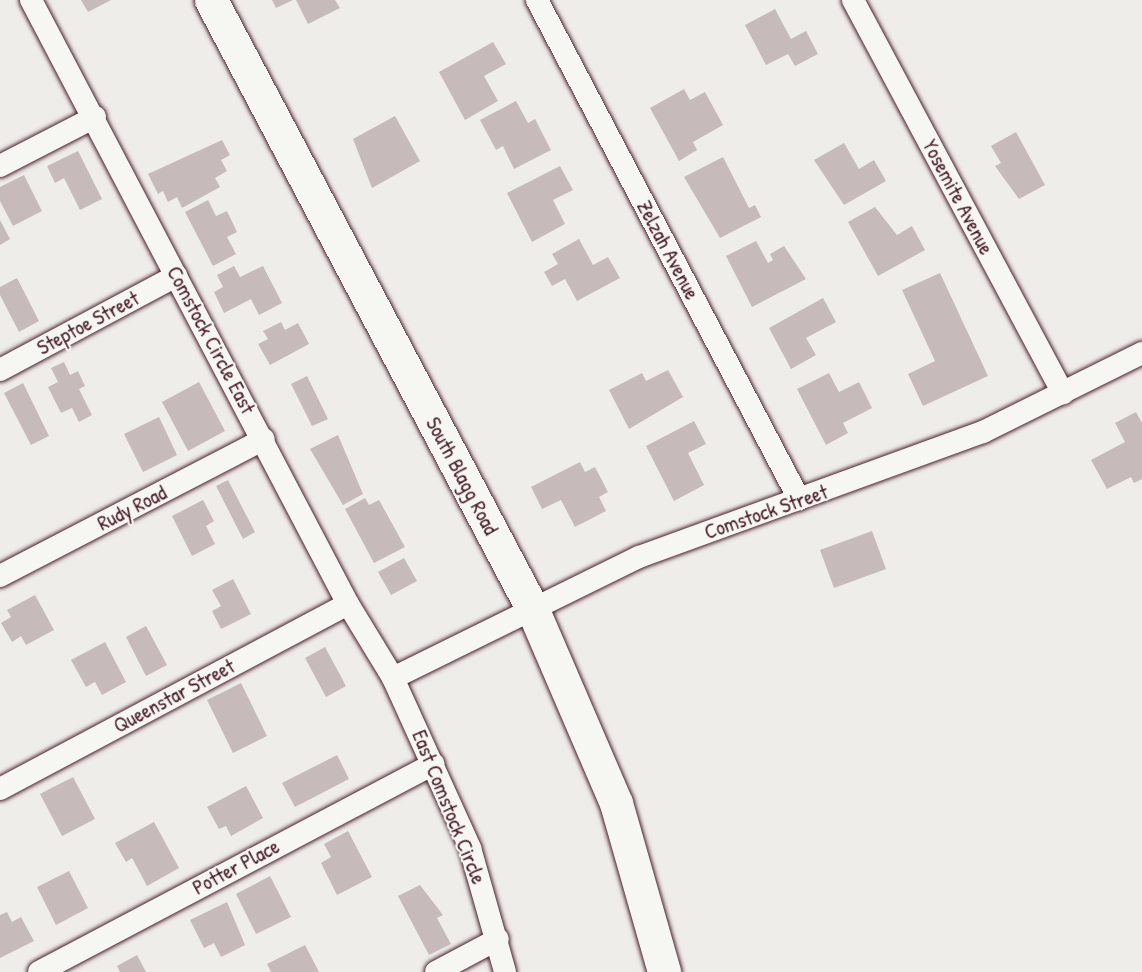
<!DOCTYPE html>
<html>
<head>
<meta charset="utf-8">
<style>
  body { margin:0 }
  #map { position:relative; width:1142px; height:972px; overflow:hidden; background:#efedea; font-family:"Patrick Hand",sans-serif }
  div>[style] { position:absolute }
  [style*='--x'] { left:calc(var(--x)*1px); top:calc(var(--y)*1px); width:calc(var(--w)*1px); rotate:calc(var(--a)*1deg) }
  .building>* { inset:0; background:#c6babb }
  .roads { filter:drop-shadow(0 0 2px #4a1f2b) drop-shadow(0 0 2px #4a1f2b) }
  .minor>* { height:22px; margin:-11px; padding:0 11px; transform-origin:11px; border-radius:11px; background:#f6f6f2 }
  .secondary>* { height:33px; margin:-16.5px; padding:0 16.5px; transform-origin:16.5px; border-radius:16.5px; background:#f6f6f2 }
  span { translate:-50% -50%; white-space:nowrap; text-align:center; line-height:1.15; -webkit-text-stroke:4.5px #f6f6f2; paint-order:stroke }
  .street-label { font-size:21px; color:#4a1f2b }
</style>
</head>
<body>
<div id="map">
  <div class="building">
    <i style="clip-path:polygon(81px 0,111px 0,88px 12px)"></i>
    <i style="clip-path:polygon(272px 0,293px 0,276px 8px)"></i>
    <i style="clip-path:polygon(296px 0,335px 0,340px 8px,308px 24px)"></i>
    <i style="clip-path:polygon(775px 9px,791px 39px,806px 31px,818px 54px,795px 66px,788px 54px,766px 65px,745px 25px)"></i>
    <i style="clip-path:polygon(493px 42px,506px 64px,484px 76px,498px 101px,465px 120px,439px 72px)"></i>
    <i style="clip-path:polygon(684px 89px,690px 100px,705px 92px,723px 125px,693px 142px,697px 150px,679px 161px,650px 108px)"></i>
    <i style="clip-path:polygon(516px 101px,528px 123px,535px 119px,551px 150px,514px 169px,503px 146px,496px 150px,480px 120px)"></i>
    <i style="clip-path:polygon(395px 116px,420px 161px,372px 188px,353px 139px)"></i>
    <i style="clip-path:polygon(1016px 132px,1045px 185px,1019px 199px,995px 166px,1001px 163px,991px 146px)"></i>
    <i style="clip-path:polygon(222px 140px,230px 155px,221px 160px,227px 171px,215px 178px,220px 187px,182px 208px,177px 197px,168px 202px,163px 191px,158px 194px,148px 174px)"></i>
    <i style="clip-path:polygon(844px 143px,859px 169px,874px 160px,886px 181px,844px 205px,814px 160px)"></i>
    <i style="clip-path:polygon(78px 151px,102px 199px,80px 210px,64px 178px,55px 183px,47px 166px)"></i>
    <i style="clip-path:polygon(723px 157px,749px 208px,755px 205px,761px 217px,720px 238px,684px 177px)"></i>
    <i style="clip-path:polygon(560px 166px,573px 190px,553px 200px,565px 224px,532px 242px,507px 193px)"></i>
    <i style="clip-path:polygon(24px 175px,42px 211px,13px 226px,0 201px,0 187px)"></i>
    <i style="clip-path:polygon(208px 200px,216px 216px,227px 211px,237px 232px,227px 237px,236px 254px,213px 266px,185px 212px)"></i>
    <i style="clip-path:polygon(875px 207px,897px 235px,912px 226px,925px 250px,878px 276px,848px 222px)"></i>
    <i style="clip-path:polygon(0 220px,10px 239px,0 245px)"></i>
    <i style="clip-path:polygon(579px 239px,593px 265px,608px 257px,620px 278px,577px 301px,565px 279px,552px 286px,544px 272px,558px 264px,552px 254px)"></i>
    <i style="clip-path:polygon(756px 241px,768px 263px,773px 260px,770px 254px,784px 246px,806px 279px,752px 307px,726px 256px)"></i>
    <i style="clip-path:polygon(234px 266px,240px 277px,263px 266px,282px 303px,259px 315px,251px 299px,224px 313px,214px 292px,223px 287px,217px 275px)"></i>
    <i style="clip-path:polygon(940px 273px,988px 376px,923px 406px,908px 374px,935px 361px,902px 290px)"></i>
    <i style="clip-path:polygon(17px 278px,39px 321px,19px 332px,0 295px,0 287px)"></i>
    <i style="clip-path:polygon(823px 298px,836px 322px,806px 338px,816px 355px,791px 369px,769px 328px)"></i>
    <i style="clip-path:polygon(281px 322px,285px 330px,298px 323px,309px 344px,270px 365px,258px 344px,268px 339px,263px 331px)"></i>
    <i style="clip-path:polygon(64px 362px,70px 375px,78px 371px,85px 386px,79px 389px,92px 415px,79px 422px,72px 408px,61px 413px,48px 387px,58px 382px,51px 368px)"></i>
    <i style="clip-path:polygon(668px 370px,683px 397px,629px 429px,609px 390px,642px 373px,646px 381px)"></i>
    <i style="clip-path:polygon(829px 373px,839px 392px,859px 382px,872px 408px,843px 423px,848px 433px,826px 445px,797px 389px)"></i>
    <i style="clip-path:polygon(307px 376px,328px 419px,312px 426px,291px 384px)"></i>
    <i style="clip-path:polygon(199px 382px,225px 431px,188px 451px,162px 402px)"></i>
    <i style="clip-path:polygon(23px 383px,49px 436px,31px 445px,4px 393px)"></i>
    <i style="clip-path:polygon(1136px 412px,1142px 423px,1142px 479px,1134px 483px,1131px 477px,1107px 489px,1091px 460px,1125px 442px,1115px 423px)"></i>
    <i style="clip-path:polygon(159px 417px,177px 455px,143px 472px,124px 434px)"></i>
    <i style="clip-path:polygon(694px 421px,706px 444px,688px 453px,704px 485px,674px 501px,646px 446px)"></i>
    <i style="clip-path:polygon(338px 435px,363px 494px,343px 505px,310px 449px)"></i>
    <i style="clip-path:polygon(580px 462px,585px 472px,595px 467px,608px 492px,599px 497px,606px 511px,575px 527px,561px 500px,542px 509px,531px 487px)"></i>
    <i style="clip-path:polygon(228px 480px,255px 532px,243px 539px,216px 486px)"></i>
    <i style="clip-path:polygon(365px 498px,369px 505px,379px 500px,405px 547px,374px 563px,345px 509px)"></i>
    <i style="clip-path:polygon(203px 500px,214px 521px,206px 526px,215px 544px,192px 556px,172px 516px)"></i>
    <i style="clip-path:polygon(872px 531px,886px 569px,834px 588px,820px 550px)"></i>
    <i style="clip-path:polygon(404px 558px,417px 581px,391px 595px,378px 572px)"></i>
    <i style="clip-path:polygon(233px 579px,251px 614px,221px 629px,212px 611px,221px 606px,212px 590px)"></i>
    <i style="clip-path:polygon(35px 595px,54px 630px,26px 645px,21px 636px,12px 642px,1px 623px,11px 617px,7px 610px)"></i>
    <i style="clip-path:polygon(146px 626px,167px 665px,146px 676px,126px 637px)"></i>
    <i style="clip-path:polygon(105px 642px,126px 682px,102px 695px,95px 682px,86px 687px,71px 660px)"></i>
    <i style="clip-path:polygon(325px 647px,346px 686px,326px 697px,305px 658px)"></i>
    <i style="clip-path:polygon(241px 683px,267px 736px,233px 753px,207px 700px)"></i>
    <i style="clip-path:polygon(337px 755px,349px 779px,295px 807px,282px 783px)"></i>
    <i style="clip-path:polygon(73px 777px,95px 819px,62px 836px,40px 794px)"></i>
    <i style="clip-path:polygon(246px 786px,263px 818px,231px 836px,226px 826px,219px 829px,207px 807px)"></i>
    <i style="clip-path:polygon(154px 822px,179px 868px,147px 886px,132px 858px,126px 862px,115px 843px)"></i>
    <i style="clip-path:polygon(348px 831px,372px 877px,337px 895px,321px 863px,331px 857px,324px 844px)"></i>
    <i style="clip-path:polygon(69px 871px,88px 908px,56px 925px,37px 887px)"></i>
    <i style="clip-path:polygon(270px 876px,291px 917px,256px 934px,236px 894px)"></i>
    <i style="clip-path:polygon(420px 885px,443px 915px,437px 918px,451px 944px,429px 955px,398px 896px)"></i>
    <i style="clip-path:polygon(227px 902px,245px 945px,221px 957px,214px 943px,204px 948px,190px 920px)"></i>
    <i style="clip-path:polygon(7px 912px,12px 922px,21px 917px,34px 941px,0 958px,0 915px)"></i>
    <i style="clip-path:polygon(305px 945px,319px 972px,271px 972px,267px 964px)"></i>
    <i style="clip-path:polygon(137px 955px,146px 972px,120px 972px,117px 966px)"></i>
  </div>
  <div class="roads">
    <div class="minor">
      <i style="--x:31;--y:0;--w:682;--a:62.31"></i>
      <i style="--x:348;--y:604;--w:87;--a:58.7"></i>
      <i style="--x:393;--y:678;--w:187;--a:65.6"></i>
      <i style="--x:470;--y:848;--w:129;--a:74.2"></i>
      <i style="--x:537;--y:0;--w:564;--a:62.3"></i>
      <i style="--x:853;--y:0;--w:446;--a:61.9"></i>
      <i style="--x:0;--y:166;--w:107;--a:-27.3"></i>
      <i style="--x:0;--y:370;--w:200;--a:-28.1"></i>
      <i style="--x:0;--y:576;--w:297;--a:-27.4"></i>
      <i style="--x:393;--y:678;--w:274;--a:-26.2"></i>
      <i style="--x:639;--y:557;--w:366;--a:-20"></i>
      <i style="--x:983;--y:432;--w:178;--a:-26.4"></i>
      <i style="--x:0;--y:789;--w:394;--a:-28"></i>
      <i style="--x:39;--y:972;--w:446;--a:-27.8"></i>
      <i style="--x:436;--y:972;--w:70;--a:-28"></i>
    </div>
    <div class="secondary">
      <i style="--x:211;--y:0;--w:688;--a:62.17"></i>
      <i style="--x:532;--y:608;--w:212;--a:66.7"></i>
      <i style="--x:616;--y:803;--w:176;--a:74.1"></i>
    </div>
  </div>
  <div class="street-label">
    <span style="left:958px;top:197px;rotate:62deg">Yosemite Avenue</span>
    <span style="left:668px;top:250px;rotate:62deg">Zelzah Avenue</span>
    <span style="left:88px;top:323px;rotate:-28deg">Steptoe Street</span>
    <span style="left:211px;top:340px;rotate:62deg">Comstock Circle East</span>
    <span style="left:462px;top:476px;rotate:62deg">South Blagg Road</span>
    <span style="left:132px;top:508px;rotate:-27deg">Rudy Road</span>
    <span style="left:766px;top:512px;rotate:-19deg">Comstock Street</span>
    <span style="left:174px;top:696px;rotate:-28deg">Queenstar Street</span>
    <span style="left:449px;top:807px;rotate:68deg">East Comstock Circle</span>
    <span style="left:236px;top:867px;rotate:-28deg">Potter Place</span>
  </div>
</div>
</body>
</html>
